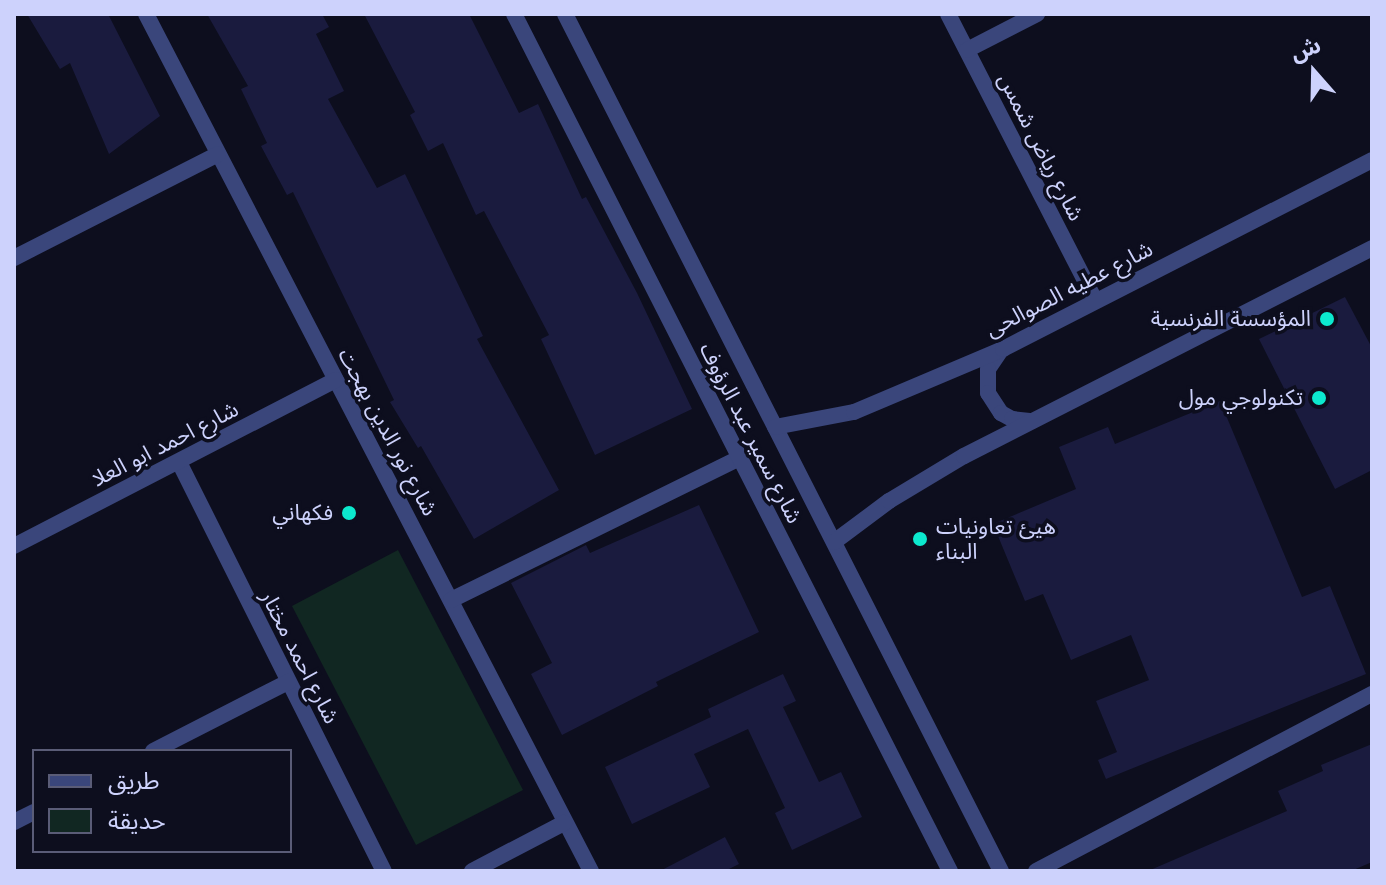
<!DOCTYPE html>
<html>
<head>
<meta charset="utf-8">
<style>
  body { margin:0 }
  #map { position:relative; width:1386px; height:885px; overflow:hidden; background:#0d0e1e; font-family:Helvetica,"Noto Sans Arabic",sans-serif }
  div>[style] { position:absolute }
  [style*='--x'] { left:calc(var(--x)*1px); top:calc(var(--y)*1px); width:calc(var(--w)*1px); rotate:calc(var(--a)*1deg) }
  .green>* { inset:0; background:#112722 }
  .building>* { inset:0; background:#1a1b3e }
  .minor>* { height:16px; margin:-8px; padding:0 8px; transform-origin:8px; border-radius:8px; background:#3a467b }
  .tertiary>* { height:16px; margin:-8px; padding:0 8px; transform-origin:8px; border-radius:8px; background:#3a467b }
  .dots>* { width:22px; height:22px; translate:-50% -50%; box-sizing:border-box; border:4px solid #0d0e1e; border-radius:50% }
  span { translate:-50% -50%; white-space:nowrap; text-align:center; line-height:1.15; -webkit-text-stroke:7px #0d0e1e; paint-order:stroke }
  .street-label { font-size:22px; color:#cdd2fc }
  .poi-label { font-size:22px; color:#cdd2fc }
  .right { translate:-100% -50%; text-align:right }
  .left { translate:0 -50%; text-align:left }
  .frame { position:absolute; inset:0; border:16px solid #cdd2fc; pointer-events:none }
  .legend { position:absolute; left:32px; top:749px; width:260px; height:104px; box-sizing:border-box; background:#0d0e1e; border:2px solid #5a5c77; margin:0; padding:10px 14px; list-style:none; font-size:24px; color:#cdd2fc }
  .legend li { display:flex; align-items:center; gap:16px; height:40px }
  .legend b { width:40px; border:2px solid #5a5c77 }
  .north { position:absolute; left:1274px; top:32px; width:80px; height:80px; -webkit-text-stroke:6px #0d0e1e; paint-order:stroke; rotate:340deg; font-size:22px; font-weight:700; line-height:32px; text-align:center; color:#cdd2fc }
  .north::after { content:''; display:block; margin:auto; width:28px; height:36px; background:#cdd2fc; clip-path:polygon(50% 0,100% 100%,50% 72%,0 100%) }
</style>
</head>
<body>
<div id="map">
  <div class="green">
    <i style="clip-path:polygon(398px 550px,523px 790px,416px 845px,292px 606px)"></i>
  </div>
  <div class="building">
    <i style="clip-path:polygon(27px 14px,108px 14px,160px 116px,109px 154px,70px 63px,60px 69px)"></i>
    <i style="clip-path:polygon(207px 14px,322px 14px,329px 27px,316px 34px,344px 91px,328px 99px,377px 188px,405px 174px,483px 336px,477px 339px,559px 490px,474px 539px,421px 446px,418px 448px,390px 402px,394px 400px,293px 192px,287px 195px,261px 146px,267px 143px,241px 89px,248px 86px)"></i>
    <i style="clip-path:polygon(364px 14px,469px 14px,519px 113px,538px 104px,582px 199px,586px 197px,637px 293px,692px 409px,595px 455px,541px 339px,549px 335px,484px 211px,476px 215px,443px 143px,428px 151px,410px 115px,415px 112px)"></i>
    <i style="clip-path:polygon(1345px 297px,1372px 348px,1372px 470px,1335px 489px,1259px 339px)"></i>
    <i style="clip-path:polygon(1220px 401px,1302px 597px,1330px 586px,1366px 674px,1106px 779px,1098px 760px,1117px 752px,1096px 701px,1149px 680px,1131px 635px,1071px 660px,1043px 594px,1025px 601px,993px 524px,1076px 489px,1059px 447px,1108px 427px,1115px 444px)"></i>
    <i style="clip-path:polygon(699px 505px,759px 632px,656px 682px,658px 686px,562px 735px,531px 674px,552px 663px,511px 583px,586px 545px,590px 553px)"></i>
    <i style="clip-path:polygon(783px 674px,796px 701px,783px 707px,819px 782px,841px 772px,862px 817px,792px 850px,775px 813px,785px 808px,748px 729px,694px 754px,710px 787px,632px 824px,605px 767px,711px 717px,708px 709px)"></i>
    <i style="clip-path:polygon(1372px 744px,1372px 862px,1351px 871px,1148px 871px,1287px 811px,1278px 791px,1323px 771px,1321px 765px)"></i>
    <i style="clip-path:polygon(725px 837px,739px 864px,725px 871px,660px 871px)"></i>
  </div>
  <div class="minor">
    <i style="--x:146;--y:14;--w:966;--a:62.56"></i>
    <i style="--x:948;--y:14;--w:322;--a:62.8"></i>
    <i style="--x:967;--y:50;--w:79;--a:-27.2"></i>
    <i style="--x:14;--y:258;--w:229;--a:-27"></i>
    <i style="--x:179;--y:462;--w:457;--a:63.4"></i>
    <i style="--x:14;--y:546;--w:362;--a:-27.3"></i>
    <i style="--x:451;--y:600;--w:321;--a:-26.2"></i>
    <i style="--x:153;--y:751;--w:152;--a:-27.1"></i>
    <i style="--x:14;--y:822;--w:22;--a:-27"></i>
    <i style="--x:472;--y:871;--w:104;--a:-27.6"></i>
    <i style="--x:1036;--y:871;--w:380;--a:-27.8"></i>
  </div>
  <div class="tertiary">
    <i style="--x:514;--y:14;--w:962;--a:63.04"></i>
    <i style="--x:565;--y:14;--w:962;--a:63.04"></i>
    <i style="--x:1001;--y:350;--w:23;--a:124"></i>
    <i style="--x:988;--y:369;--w:24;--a:90"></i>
    <i style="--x:988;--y:393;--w:24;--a:57"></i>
    <i style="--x:1001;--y:413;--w:13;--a:29"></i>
    <i style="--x:1012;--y:419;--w:20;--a:6"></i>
    <i style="--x:775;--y:427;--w:80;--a:-10.8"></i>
    <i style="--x:854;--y:412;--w:162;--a:-22.9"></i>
    <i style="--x:1003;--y:349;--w:415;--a:-27.1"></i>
    <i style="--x:834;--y:542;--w:69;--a:-36.7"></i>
    <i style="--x:889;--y:501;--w:87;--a:-31"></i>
    <i style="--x:964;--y:456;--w:458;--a:-27"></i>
  </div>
  <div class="dots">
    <i style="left:1327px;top:319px;background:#0ce9ce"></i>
    <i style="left:1319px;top:398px;background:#0ce9ce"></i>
    <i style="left:349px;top:513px;background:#0ce9ce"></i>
    <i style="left:920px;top:539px;background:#0ce9ce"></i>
  </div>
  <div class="street-label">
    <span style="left:1041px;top:147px;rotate:63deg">شارع رياض شمس</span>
    <span style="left:1069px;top:289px;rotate:-27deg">شارع عطيه الصوالحى</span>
    <span style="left:388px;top:432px;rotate:62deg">شارع نور الدين بهجت</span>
    <span style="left:751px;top:433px;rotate:63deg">شارع سمير عبد الرؤوف</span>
    <span style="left:165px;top:444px;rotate:-27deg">شارع احمد ابو العلا</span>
    <span style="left:300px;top:657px;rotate:63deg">شارع احمد مختار</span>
  </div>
  <div class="poi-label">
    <span class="right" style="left:1311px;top:319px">المؤسسة الفرنسية</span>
    <span class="right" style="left:1303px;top:398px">تكنولوجي مول</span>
    <span class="right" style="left:333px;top:513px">فكهاني</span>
    <span class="left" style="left:936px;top:539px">هيئ تعاونيات<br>البناء</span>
  </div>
  <div class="frame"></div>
  <ul class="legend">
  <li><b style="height:10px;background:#3a467b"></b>طريق</li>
  <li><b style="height:22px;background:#112722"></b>حديقة</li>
  </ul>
  <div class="north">ش</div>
</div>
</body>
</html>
